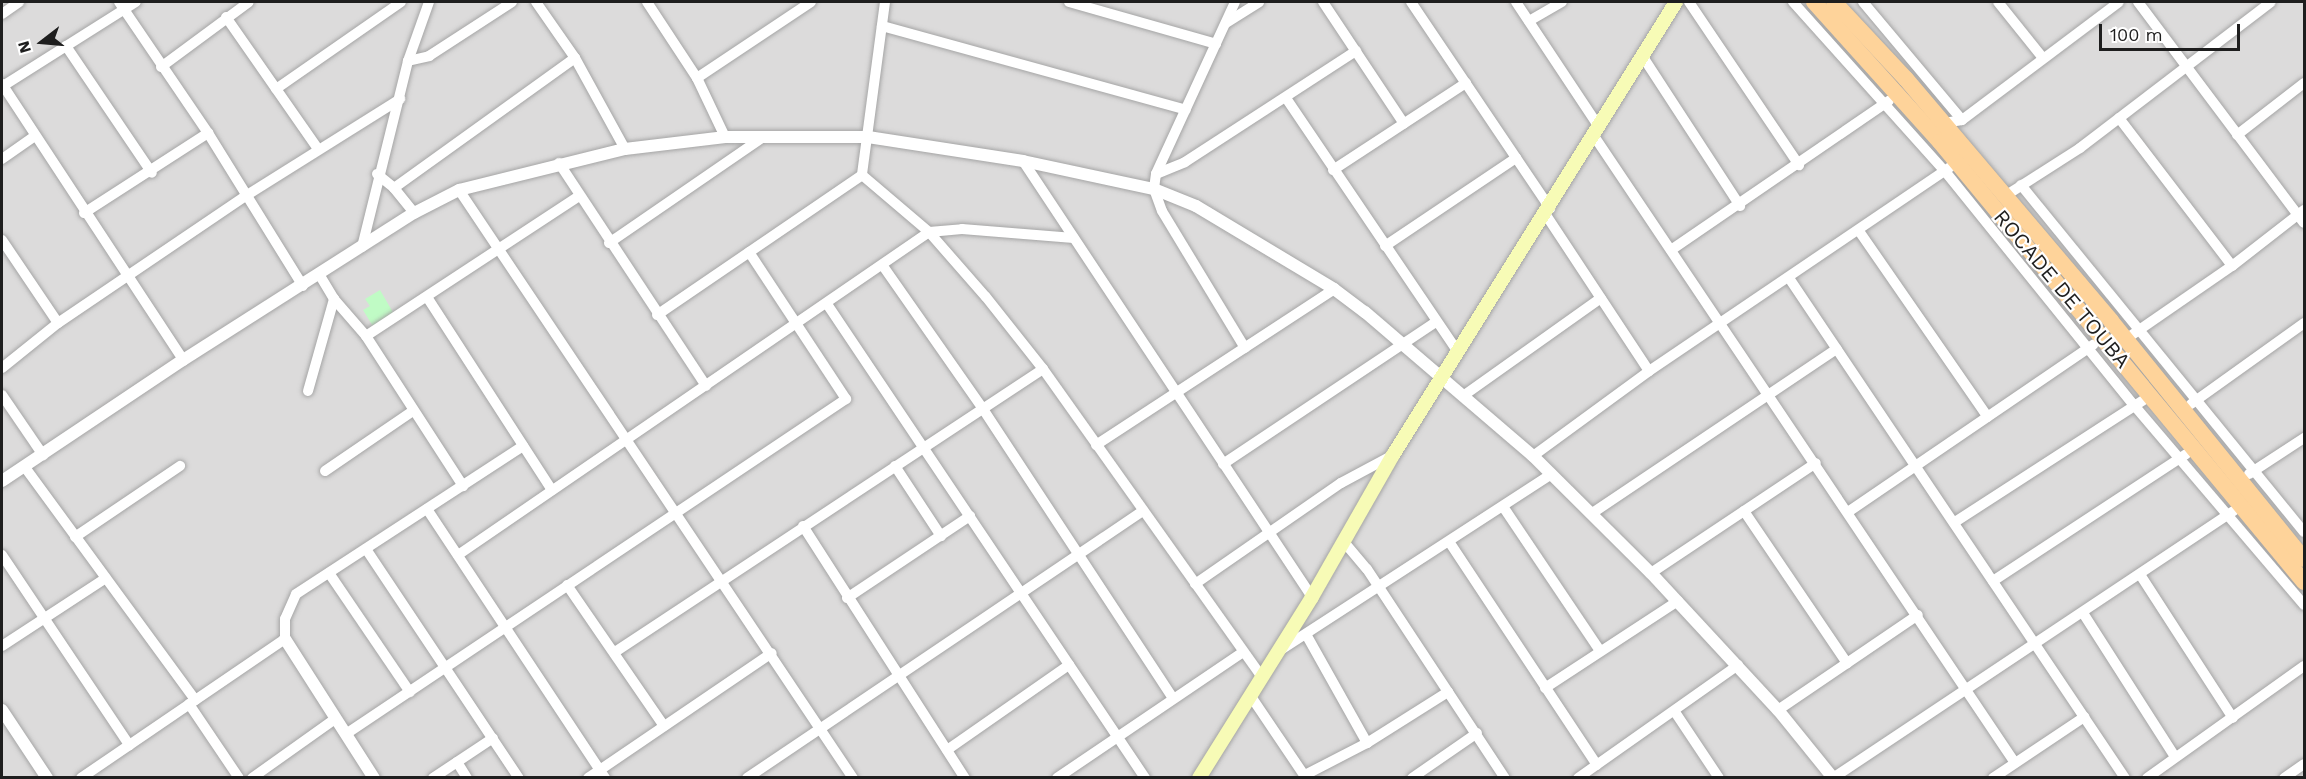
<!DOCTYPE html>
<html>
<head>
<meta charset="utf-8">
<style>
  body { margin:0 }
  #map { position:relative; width:2306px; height:779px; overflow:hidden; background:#efece4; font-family:"Work Sans",sans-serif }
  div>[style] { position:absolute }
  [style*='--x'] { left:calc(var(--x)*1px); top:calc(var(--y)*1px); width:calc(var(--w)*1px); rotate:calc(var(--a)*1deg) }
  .residential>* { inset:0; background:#dcdbdb }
  .park>* { inset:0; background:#c0fbc5 }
  .roads { filter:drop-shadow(0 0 2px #a5a5a5) drop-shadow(0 0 2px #a5a5a5) }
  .minor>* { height:10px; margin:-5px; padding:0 5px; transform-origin:5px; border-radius:5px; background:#fff }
  .tertiary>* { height:12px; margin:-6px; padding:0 6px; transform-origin:6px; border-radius:6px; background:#fff }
  .secondary>* { height:14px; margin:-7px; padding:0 7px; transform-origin:7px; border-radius:7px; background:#f7fbb6 }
  .primary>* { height:16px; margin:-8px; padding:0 8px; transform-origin:8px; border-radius:8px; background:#fed39a }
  span { translate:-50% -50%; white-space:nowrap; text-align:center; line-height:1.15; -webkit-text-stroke:4.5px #fff; paint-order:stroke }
  .street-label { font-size:21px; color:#1e1e1e }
  .frame { position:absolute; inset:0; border:3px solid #1e1e1e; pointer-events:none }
  .north { position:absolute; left:12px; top:12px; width:60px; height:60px; -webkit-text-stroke:4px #fff; paint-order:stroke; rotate:254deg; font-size:16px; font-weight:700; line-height:24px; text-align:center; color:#1e1e1e }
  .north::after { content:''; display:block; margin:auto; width:21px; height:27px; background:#1e1e1e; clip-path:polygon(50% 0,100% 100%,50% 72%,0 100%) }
  .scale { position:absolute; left:2099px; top:24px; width:141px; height:27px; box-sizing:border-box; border:3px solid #1e1e1e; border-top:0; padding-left:8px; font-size:18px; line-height:21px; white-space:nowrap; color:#1e1e1e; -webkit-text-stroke:4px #fff; paint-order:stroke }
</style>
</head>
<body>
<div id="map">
  <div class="residential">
    <i style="clip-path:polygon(2px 2px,2304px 2px,2304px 777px,2px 777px)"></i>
  </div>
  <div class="park">
    <i style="clip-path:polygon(380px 290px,394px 314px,374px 328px,363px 310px,370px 306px,365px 299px)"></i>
  </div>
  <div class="roads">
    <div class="minor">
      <i style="--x:119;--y:2;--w:158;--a:55.8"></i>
      <i style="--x:208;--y:133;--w:180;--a:58.2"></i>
      <i style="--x:536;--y:2;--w:68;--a:55.1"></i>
      <i style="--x:575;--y:58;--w:104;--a:61.2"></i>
      <i style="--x:647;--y:2;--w:91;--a:56.7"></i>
      <i style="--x:697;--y:78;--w:65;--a:64.6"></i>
      <i style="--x:885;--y:2;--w:175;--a:97.6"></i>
      <i style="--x:862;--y:175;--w:88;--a:40.4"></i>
      <i style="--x:929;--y:232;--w:86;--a:48.8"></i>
      <i style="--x:986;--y:297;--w:92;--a:51.6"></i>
      <i style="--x:1043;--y:369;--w:377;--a:54.6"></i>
      <i style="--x:1069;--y:2;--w:153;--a:15.9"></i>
      <i style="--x:1235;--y:2;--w:189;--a:114.7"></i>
      <i style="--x:1156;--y:174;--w:15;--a:98"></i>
      <i style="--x:1154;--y:189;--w:23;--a:70"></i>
      <i style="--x:1162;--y:211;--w:160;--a:58.8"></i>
      <i style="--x:1323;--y:2;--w:146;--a:56.4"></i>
      <i style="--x:1411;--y:2;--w:249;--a:56"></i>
      <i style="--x:1516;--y:2;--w:150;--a:56.4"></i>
      <i style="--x:1689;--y:2;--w:197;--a:56"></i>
      <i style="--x:1793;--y:2;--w:226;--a:48.1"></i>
      <i style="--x:1944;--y:170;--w:301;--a:51.1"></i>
      <i style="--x:2133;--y:404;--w:264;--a:49.6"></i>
      <i style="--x:1863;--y:2;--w:154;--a:50"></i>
      <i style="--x:1998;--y:2;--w:72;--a:51.2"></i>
      <i style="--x:2138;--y:2;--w:276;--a:53.1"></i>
      <i style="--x:2;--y:14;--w:21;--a:-35"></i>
      <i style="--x:226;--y:17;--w:161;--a:55.1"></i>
      <i style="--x:1529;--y:21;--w:38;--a:-30"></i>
      <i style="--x:1226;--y:23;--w:39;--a:-32"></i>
      <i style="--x:882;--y:26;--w:315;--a:15.4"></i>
      <i style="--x:66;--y:46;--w:153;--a:55.9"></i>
      <i style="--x:1643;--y:57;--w:178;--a:56.9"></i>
      <i style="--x:408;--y:61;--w:22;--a:-13"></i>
      <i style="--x:429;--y:56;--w:99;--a:-33"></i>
      <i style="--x:161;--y:67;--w:109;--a:-36.5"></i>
      <i style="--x:697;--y:78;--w:137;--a:-33.7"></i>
      <i style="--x:2;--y:84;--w:330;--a:56.7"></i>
      <i style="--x:3;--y:86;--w:157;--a:-32.3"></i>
      <i style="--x:276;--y:89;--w:152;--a:-34.8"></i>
      <i style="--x:1286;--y:98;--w:307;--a:55.9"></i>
      <i style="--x:2119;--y:118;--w:186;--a:52.6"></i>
      <i style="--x:1944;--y:123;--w:18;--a:-9"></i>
      <i style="--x:1962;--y:120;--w:196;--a:-36.9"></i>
      <i style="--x:2237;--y:135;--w:85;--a:-37.8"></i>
      <i style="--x:1594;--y:136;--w:755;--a:56.12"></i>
      <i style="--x:2;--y:159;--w:39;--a:-35"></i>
      <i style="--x:1023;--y:161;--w:523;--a:56.46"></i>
      <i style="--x:559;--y:163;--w:267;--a:56.6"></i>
      <i style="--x:1333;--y:170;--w:159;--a:-33.2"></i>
      <i style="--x:377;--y:174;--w:22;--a:39"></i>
      <i style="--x:394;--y:188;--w:32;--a:51"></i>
      <i style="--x:1156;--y:174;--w:31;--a:-22"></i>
      <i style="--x:1185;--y:162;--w:204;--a:-33"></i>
      <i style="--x:2021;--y:185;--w:448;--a:50.8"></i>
      <i style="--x:394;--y:188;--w:223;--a:-35.7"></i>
      <i style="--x:459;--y:190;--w:708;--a:56.18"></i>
      <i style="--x:2005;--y:196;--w:89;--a:-32.6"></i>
      <i style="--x:2080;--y:148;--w:240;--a:-37.4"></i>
      <i style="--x:84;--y:213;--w:148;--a:-32.8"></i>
      <i style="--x:1546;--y:215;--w:187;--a:56.6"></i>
      <i style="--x:1859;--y:231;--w:226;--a:55.3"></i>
      <i style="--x:2;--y:240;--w:100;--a:56"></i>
      <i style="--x:609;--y:243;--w:187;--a:-34.5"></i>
      <i style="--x:1385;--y:246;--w:158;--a:-33.9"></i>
      <i style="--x:362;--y:247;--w:192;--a:-76.1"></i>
      <i style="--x:408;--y:61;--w:63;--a:-70.4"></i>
      <i style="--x:1671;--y:250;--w:264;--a:-34.4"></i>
      <i style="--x:883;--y:266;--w:174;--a:55"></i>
      <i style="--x:983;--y:409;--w:346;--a:56.7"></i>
      <i style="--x:319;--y:274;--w:29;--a:59"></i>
      <i style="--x:334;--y:299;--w:49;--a:49.1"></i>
      <i style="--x:366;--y:336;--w:179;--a:57.1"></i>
      <i style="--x:1789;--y:278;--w:602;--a:56.1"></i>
      <i style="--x:427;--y:297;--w:230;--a:57.1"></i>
      <i style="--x:827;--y:304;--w:571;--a:56.14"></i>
      <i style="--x:657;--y:315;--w:248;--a:-34.3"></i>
      <i style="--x:366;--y:336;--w:255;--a:-33.3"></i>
      <i style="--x:2126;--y:339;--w:129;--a:-34.6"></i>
      <i style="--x:2232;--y:266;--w:91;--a:-37.9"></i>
      <i style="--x:2;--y:368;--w:72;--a:-38.8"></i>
      <i style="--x:58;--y:323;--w:228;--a:-34.1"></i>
      <i style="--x:247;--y:195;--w:181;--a:-32.1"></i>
      <i style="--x:308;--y:391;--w:96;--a:-74.2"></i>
      <i style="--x:2;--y:395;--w:73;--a:55.7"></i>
      <i style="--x:1463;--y:396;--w:169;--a:-35.4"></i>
      <i style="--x:2191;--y:404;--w:139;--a:-35.6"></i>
      <i style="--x:1096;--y:445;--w:285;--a:-33.2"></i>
      <i style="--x:1533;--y:456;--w:144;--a:-36.2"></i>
      <i style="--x:1649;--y:371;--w:364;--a:-34.1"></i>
      <i style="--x:1223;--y:464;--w:256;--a:-33.7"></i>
      <i style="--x:24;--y:466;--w:290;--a:53.8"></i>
      <i style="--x:895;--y:466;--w:84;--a:56.7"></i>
      <i style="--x:325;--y:471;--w:107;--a:-34.3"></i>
      <i style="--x:2249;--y:474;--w:66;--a:-33.2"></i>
      <i style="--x:1504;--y:508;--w:172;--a:56.1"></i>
      <i style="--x:427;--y:509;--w:323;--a:56.5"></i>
      <i style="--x:1744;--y:511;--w:184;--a:55.9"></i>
      <i style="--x:1848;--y:512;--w:297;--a:-34.3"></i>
      <i style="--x:1591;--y:514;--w:296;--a:-33.9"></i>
      <i style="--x:1955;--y:522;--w:232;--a:-32.9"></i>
      <i style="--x:803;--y:526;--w:300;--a:57.3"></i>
      <i style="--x:75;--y:537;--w:127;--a:-34.1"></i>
      <i style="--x:1344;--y:542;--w:35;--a:50"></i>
      <i style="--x:1367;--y:569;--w:250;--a:56.6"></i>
      <i style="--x:1450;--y:543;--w:266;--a:56.5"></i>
      <i style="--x:366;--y:549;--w:275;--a:56.3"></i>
      <i style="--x:2;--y:555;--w:229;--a:56.2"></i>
      <i style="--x:458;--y:555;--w:571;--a:-34.44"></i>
      <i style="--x:929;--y:232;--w:33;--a:-5"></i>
      <i style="--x:962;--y:229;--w:112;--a:4.6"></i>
      <i style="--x:329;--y:573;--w:144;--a:55.8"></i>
      <i style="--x:1651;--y:573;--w:198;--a:-33.7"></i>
      <i style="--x:2141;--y:576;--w:169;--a:57.1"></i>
      <i style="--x:1993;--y:581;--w:231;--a:-33.3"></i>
      <i style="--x:1195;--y:584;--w:178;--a:-34.7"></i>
      <i style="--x:1341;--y:483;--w:59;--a:-28.3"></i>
      <i style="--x:567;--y:585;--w:171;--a:55.5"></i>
      <i style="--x:847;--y:598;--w:148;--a:-33.7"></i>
      <i style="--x:2083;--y:613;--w:171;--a:57.4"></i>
      <i style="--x:1307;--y:636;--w:123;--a:60.7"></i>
      <i style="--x:2;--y:646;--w:124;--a:-33.2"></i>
      <i style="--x:1279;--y:651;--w:325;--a:-33"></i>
      <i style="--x:615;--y:652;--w:513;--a:-33.47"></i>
      <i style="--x:1545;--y:688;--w:159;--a:-33.2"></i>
      <i style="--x:1250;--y:695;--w:100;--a:56"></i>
      <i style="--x:189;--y:704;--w:89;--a:56"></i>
      <i style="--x:1778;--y:710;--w:169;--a:-34.2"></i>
      <i style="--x:1675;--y:712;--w:79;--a:56.3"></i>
      <i style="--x:346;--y:734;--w:602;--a:-33.82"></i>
      <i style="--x:846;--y:399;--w:176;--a:-123.4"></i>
      <i style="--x:947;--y:750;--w:149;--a:-34.9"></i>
      <i style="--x:457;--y:762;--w:19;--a:58"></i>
      <i style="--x:1305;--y:775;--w:70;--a:-27.3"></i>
      <i style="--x:1367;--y:743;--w:96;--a:-32.2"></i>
      <i style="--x:81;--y:778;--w:247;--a:-34.3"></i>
      <i style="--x:285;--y:639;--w:20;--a:-90"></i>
      <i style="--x:285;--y:619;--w:27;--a:-66"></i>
      <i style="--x:296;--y:594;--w:271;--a:-33.1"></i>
      <i style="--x:252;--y:778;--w:102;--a:-35.4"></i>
      <i style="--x:433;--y:778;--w:72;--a:-33.7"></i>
      <i style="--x:588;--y:778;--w:222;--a:-34.2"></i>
      <i style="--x:747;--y:778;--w:478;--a:-34"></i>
      <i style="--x:1057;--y:778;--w:225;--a:-34.1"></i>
      <i style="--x:1412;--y:778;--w:79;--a:-34.7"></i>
      <i style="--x:1578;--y:778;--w:196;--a:-35.2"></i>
      <i style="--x:1833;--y:778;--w:482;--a:-33.7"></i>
      <i style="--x:1993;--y:778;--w:110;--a:-33.8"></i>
      <i style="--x:2147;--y:778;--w:193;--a:-35.5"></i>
      <i style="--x:2284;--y:778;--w:24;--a:-35"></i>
    </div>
    <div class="tertiary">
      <i style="--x:2;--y:481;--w:218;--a:-33.8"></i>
      <i style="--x:183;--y:360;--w:274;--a:-32.5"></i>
      <i style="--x:414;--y:213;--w:51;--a:-27.1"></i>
      <i style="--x:459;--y:190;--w:171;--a:-13.9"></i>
      <i style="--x:625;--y:149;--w:101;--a:-6.8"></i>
      <i style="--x:725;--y:137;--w:143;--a:0"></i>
      <i style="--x:868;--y:137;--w:157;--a:8.8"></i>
      <i style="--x:1023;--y:161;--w:134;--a:12.1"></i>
      <i style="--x:1154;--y:189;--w:45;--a:22"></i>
      <i style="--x:1196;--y:206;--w:161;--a:31"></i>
      <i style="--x:1334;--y:289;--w:39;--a:37"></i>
      <i style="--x:1365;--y:312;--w:221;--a:40.6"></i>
      <i style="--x:1533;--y:456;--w:166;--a:44.8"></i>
      <i style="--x:1651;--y:573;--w:187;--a:47.2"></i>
      <i style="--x:1778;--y:710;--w:87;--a:51"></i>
      <i style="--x:285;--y:639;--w:165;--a:57.4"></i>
      <i style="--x:2;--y:710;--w:82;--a:56.5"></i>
    </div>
    <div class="secondary">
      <i style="--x:1199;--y:778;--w:213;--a:-58"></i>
      <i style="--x:1312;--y:597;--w:163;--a:-60.3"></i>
      <i style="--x:1393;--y:455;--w:534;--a:-58.01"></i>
    </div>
    <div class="primary">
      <i style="--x:1814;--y:2;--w:188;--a:48"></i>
      <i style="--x:1940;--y:142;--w:571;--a:50.4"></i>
      <i style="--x:1834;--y:2;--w:105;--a:46.9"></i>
      <i style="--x:1906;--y:79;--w:317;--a:49.7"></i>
      <i style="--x:2111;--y:321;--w:306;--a:51"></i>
    </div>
  </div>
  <div class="street-label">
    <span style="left:2062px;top:289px;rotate:50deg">ROCADE DE TOUBA</span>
  </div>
  <div class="frame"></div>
  <div class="north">N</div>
  <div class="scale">100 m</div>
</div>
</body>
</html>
